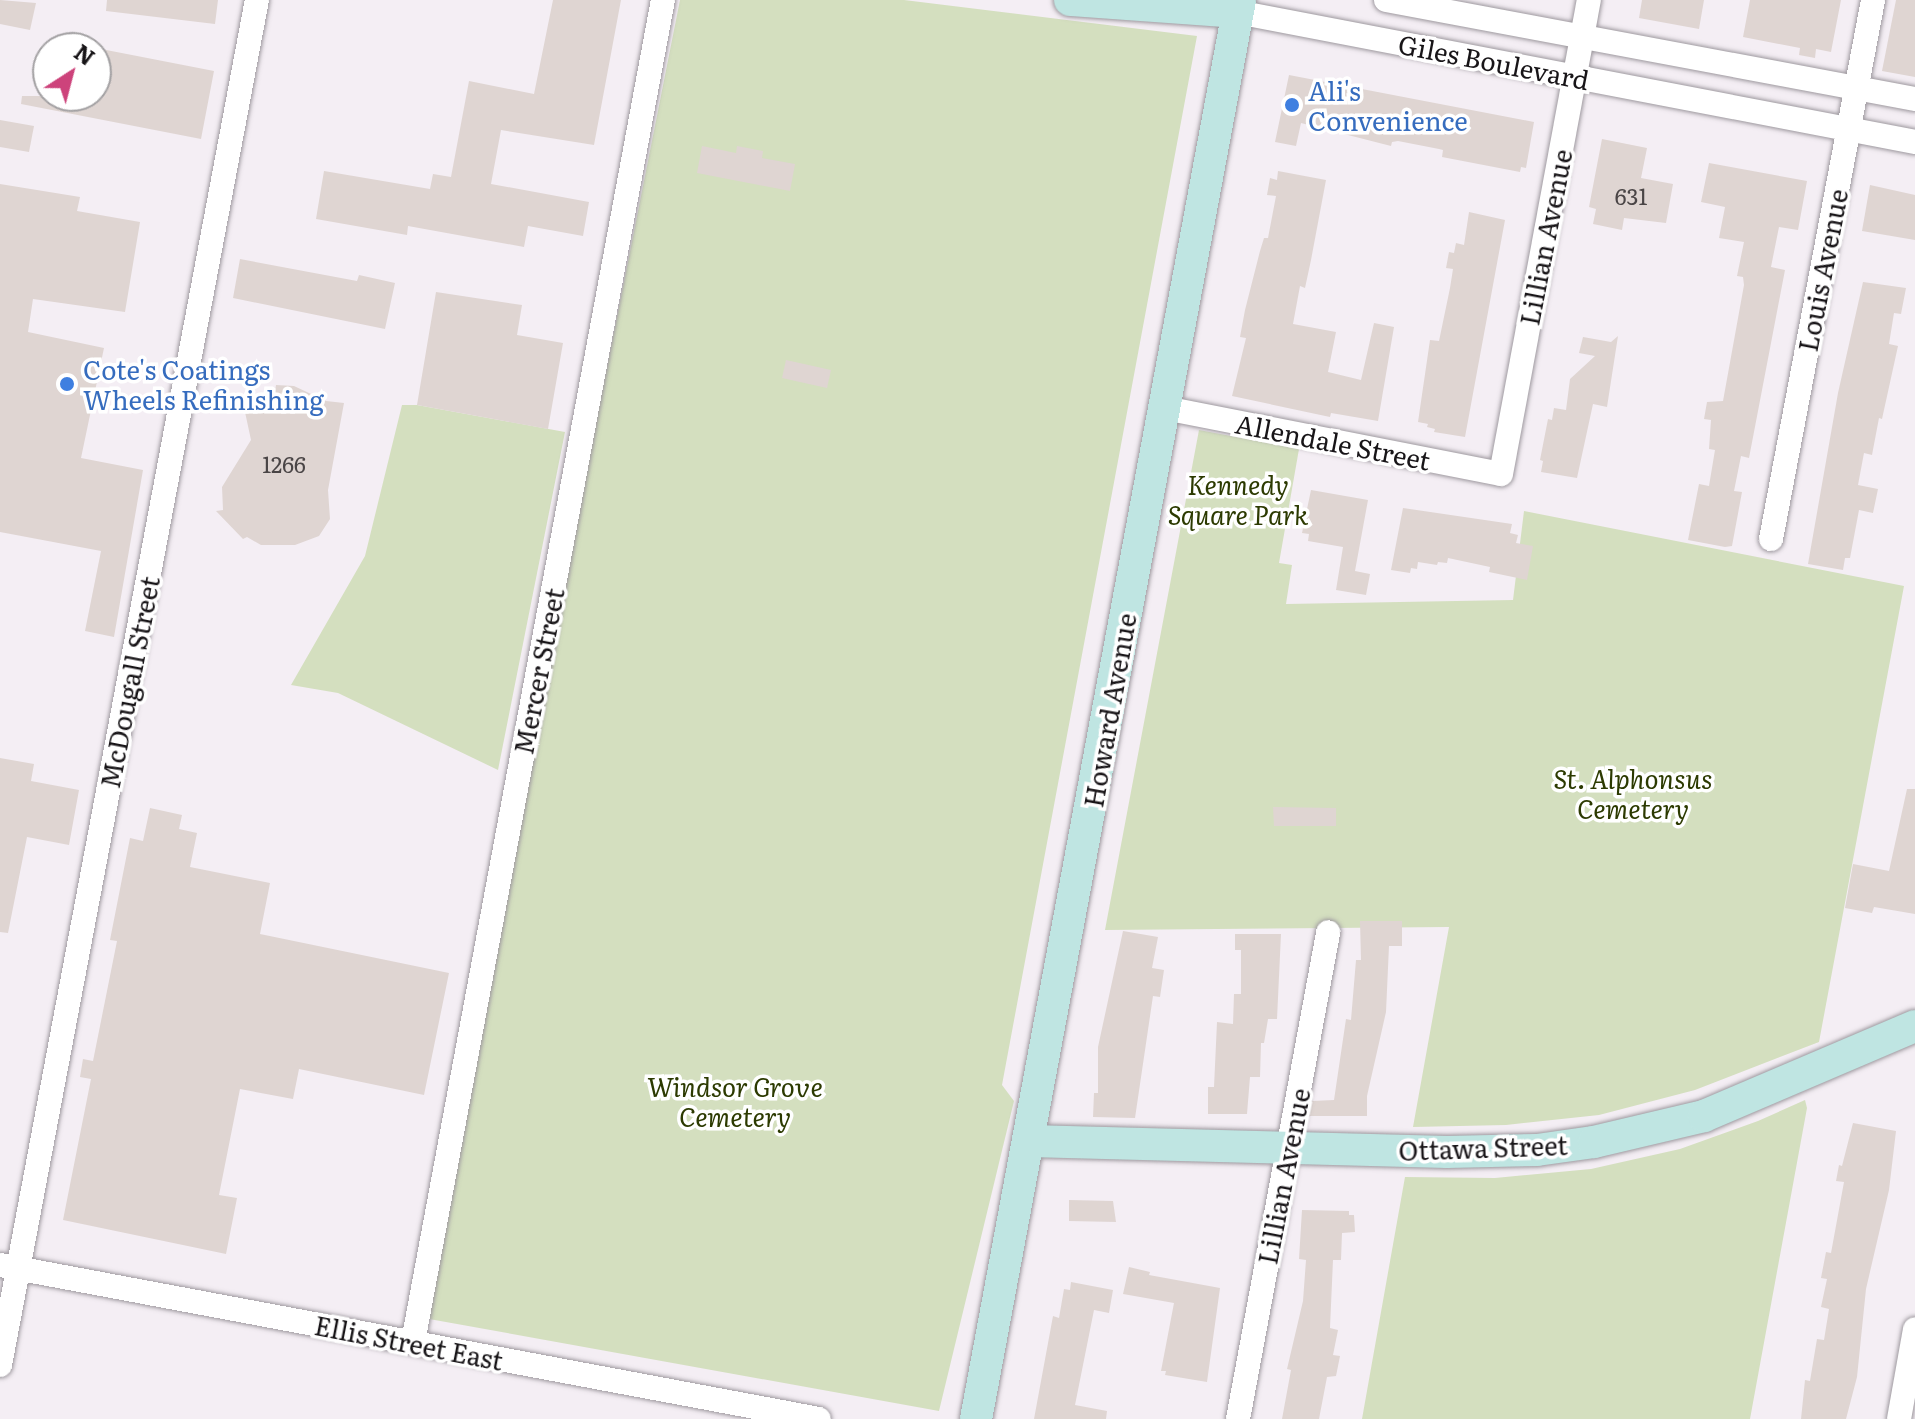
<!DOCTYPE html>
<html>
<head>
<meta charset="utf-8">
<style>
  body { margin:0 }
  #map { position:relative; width:1915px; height:1419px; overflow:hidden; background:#f4eef4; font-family:Literata,serif }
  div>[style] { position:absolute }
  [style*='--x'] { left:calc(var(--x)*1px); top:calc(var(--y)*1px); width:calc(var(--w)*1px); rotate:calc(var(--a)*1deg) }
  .green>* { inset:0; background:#d4dfbf }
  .building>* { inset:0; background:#dfd5d2 }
  .roads { filter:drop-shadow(0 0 2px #9e999f) drop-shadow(0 0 2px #9e999f) }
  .street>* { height:24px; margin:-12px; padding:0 12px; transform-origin:12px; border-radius:12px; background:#fff }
  .secondary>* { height:32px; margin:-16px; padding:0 16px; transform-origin:16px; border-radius:16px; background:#bfe5e2 }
  .dots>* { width:22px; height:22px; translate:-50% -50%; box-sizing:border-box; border:4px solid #fff; border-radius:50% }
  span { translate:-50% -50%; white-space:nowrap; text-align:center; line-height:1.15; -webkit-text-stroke:7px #fff; paint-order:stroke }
  .number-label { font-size:22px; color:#4a4546 }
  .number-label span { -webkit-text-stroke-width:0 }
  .street-label { font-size:26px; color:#181518 }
  .shop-label { font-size:26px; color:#366cbe }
  .left { translate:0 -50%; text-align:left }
  .park-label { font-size:26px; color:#2c3a01; font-style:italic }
  .north { position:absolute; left:32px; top:32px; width:80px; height:80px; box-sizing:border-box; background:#fff; border:2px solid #a3a1a3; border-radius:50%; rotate:36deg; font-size:22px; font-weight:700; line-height:32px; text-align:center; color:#181518 }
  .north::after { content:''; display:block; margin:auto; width:28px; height:36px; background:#cd437b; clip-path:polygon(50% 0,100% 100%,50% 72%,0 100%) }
</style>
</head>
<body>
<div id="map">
  <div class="green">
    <i style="clip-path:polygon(680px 0,904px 0,1197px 36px,1002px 1085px,1014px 1101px,939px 1411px,418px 1317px)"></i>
    <i style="clip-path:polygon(402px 405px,417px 405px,565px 432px,498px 770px,338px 693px,291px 685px,365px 556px)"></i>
    <i style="clip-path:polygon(1199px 430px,1299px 449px,1279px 563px,1292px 565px,1286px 604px,1513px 600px,1524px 511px,1904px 586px,1819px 1042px,1695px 1090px,1599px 1115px,1506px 1125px,1413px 1127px,1449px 927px,1105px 930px)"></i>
    <i style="clip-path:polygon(1805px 1100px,1807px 1108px,1750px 1419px,1362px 1419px,1405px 1177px,1495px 1178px,1591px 1169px,1680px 1149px,1758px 1121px)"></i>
  </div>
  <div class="building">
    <i style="clip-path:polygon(0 0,36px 3px,30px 30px,0 24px)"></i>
    <i style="clip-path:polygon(107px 0,218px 0,215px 24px,106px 11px)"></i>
    <i style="clip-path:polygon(553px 0,621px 0,594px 145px,501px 130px,491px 184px,589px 202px,583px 236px,528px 226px,524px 247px,408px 226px,407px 235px,316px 219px,324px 171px,430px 189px,433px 174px,451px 177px,469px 81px,534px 94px)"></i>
    <i style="clip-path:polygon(1642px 0,1704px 0,1699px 29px,1639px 18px)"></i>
    <i style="clip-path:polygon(1750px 0,1841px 0,1831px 52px,1816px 49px,1815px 58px,1799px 55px,1800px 48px,1743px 37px)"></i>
    <i style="clip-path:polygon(1896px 0,1915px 0,1915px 77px,1882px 71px)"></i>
    <i style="clip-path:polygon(96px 48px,214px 71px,201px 139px,21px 104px,22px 96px,96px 96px)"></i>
    <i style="clip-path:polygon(1289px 75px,1534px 122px,1526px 168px,1521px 167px,1520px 172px,1442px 157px,1443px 150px,1439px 149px,1398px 141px,1392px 142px,1391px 146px,1301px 123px,1296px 146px,1275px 142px)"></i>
    <i style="clip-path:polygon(0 120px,34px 126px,29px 152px,0 147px)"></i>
    <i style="clip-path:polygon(1602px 139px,1647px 148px,1641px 178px,1673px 184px,1666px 223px,1624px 218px,1622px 230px,1593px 224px,1596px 209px,1589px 207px)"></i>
    <i style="clip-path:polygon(702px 146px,736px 153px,737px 146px,763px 151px,762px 158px,795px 164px,790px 191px,697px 173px)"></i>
    <i style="clip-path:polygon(1709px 163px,1807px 181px,1798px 230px,1779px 227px,1771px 267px,1785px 270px,1749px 458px,1741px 456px,1734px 491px,1742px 492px,1732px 546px,1725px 547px,1688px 540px,1699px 484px,1709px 486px,1715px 450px,1709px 449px,1711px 420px,1704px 419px,1707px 402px,1723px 401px,1744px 285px,1743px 277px,1737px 276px,1744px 242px,1719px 238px,1725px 207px,1701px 202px)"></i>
    <i style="clip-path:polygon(1278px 171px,1326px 180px,1311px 260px,1305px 288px,1300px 286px,1293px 324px,1336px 332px,1328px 372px,1361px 380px,1374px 323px,1394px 327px,1378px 421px,1331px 413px,1330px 417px,1232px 396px,1246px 338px,1240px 337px,1245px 310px,1260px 251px,1264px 238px,1268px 238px,1276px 196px,1267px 195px,1270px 178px,1277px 180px)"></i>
    <i style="clip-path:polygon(0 184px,80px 197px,77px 211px,140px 222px,125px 312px,33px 299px,28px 332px,104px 348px,81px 458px,143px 470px,114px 637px,85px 631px,101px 551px,0 532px)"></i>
    <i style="clip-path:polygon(1870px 185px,1915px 195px,1915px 240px,1862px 231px)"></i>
    <i style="clip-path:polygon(1469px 212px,1505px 220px,1465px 437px,1434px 432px,1435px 429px,1427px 427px,1428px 424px,1418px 422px,1430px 340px,1439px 341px,1450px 288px,1453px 269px,1446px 268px,1449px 252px,1454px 253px,1456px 243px,1464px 245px)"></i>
    <i style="clip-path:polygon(240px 259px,357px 281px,359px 275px,395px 283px,385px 329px,233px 298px)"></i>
    <i style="clip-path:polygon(1863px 282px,1906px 288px,1901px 314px,1894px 313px,1889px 344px,1898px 346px,1882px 419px,1879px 418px,1872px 455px,1864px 453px,1858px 485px,1878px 489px,1873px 513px,1859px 510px,1850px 558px,1845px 558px,1843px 570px,1808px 564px,1838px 393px)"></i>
    <i style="clip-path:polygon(436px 292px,522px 305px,517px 335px,563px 343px,548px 429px,417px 405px)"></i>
    <i style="clip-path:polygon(1618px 336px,1607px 407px,1593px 404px,1577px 478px,1541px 472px,1543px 461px,1540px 460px,1548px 419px,1552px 420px,1554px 408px,1566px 410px,1570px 379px,1595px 356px,1579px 353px,1583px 337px,1611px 342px)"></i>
    <i style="clip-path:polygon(786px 360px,831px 370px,827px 388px,782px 378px)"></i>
    <i style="clip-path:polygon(276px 385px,294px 386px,326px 401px,344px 403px,328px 490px,330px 519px,319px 536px,295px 545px,261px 545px,247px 537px,243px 539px,216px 511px,223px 510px,222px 487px,251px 440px,245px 412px,252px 403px,273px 405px)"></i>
    <i style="clip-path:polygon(1311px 490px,1368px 500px,1355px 571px,1370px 574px,1366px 595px,1336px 590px,1343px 547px,1308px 541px,1309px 534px,1302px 533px)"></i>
    <i style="clip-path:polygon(1403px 508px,1512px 524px,1510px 533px,1518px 535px,1516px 543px,1533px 546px,1527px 580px,1489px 572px,1490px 567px,1448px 558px,1447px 563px,1438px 562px,1437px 565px,1418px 562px,1417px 569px,1411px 568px,1410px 573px,1391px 570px)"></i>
    <i style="clip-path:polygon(0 758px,34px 764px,31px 781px,79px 790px,69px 845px,27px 837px,8px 933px,0 932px)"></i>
    <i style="clip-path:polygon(1907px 789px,1915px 789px,1915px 914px,1874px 907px,1872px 913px,1845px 908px,1853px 864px,1889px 871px)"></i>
    <i style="clip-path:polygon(1273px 807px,1336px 808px,1336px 826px,1274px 826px)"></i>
    <i style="clip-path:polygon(150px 808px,182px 815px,179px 829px,197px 833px,190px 867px,270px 883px,260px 934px,449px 973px,424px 1095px,299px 1069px,293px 1099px,240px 1089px,219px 1195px,237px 1198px,226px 1254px,63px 1220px,91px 1079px,80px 1077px,83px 1059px,93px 1061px,117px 941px,110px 940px,130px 838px,143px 841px)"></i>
    <i style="clip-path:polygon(1360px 921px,1402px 921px,1402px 946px,1389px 946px,1386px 1012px,1367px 1096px,1367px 1116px,1309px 1116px,1312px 1101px,1334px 1100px,1346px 1019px,1351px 1020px,1356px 960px,1361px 960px)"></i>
    <i style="clip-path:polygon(1123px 931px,1158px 937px,1152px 968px,1164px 970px,1160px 997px,1153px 996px,1135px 1118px,1093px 1117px,1094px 1093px,1098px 1093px,1098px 1047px)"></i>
    <i style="clip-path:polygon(1235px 934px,1281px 934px,1277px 1019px,1268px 1019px,1264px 1043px,1261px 1043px,1260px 1077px,1250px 1077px,1247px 1114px,1208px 1114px,1208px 1087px,1214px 1087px,1217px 1022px,1233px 1024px,1234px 994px,1241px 994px,1241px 950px,1235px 950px)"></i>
    <i style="clip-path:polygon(1853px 1123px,1896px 1131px,1889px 1190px,1866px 1289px,1857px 1377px,1846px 1419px,1801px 1419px,1805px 1380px,1810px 1381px,1817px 1339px,1824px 1340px,1829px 1309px,1821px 1307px,1827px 1279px,1821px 1278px,1826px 1252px,1831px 1253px,1844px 1182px,1836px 1181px,1839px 1165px,1842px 1166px)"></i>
    <i style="clip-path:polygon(1069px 1200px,1113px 1201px,1116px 1222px,1069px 1221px)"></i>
    <i style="clip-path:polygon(1302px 1210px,1349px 1211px,1349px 1215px,1354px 1215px,1355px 1232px,1342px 1233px,1341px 1260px,1333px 1260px,1330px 1328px,1338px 1330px,1333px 1355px,1340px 1356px,1336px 1376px,1327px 1377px,1319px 1419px,1282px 1419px,1291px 1370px,1287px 1369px,1303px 1301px,1306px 1260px,1299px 1259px)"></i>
    <i style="clip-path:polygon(1129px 1267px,1150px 1272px,1149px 1275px,1220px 1288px,1207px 1382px,1165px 1375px,1166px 1371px,1161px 1371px,1174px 1303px,1123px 1294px)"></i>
    <i style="clip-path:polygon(1071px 1282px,1113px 1290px,1109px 1313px,1094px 1310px,1075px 1405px,1107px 1411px,1106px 1419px,1034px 1419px,1053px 1316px,1059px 1318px,1064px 1289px,1070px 1290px)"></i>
  </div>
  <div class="roads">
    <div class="street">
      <i style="--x:1386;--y:0;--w:538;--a:10.6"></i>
      <i style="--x:1237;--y:12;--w:690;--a:10.85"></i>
      <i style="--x:1165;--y:408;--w:342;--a:11.1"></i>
      <i style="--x:1501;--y:474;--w:482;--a:-79.5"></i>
      <i style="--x:1771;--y:539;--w:549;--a:-79.28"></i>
      <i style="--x:0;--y:1265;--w:833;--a:10.65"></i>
      <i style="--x:413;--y:1342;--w:1365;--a:-79.45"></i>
      <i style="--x:0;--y:1365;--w:1389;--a:-79.34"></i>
      <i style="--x:1238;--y:1419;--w:495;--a:-79.5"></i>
      <i style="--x:1899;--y:1419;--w:91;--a:-79.9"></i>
    </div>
    <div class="secondary">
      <i style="--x:1070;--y:0;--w:167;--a:4.1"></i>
      <i style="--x:1029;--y:1141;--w:418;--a:1.5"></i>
      <i style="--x:1447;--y:1152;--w:90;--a:-1.3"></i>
      <i style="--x:1537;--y:1150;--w:58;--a:-8"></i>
      <i style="--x:1594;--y:1142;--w:113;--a:-13.3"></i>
      <i style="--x:1704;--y:1116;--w:229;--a:-23.1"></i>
      <i style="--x:976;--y:1419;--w:1443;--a:-79.46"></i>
    </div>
  </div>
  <div class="dots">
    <i style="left:1292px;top:105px;background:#3f7fe0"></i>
    <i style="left:67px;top:384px;background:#3f7fe0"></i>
  </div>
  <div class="number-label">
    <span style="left:1631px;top:196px">631</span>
    <span style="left:284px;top:464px">1266</span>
  </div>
  <div class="street-label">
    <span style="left:1494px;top:61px;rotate:11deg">Giles Boulevard</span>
    <span style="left:1545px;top:237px;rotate:-79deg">Lillian Avenue</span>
    <span style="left:1822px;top:270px;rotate:-79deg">Louis Avenue</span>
    <span style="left:1333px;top:441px;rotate:11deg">Allendale Street</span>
    <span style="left:538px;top:671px;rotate:-79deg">Mercer Street</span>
    <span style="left:129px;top:682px;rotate:-79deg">McDougall Street</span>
    <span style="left:1109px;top:710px;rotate:-80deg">Howard Avenue</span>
    <span style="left:1483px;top:1147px;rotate:-2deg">Ottawa Street</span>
    <span style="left:1283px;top:1176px;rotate:-79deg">Lillian Avenue</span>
    <span style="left:409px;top:1342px;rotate:11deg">Ellis Street East</span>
  </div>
  <div class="shop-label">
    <span class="left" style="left:1308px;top:105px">Ali's<br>Convenience</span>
    <span class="left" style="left:83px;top:384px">Cote's Coatings<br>Wheels Refinishing</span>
  </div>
  <div class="park-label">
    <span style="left:1238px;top:499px">Kennedy<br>Square Park</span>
    <span style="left:1633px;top:793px">St. Alphonsus<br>Cemetery</span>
    <span style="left:735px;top:1101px">Windsor Grove<br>Cemetery</span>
  </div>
  <div class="north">N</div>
</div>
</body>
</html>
